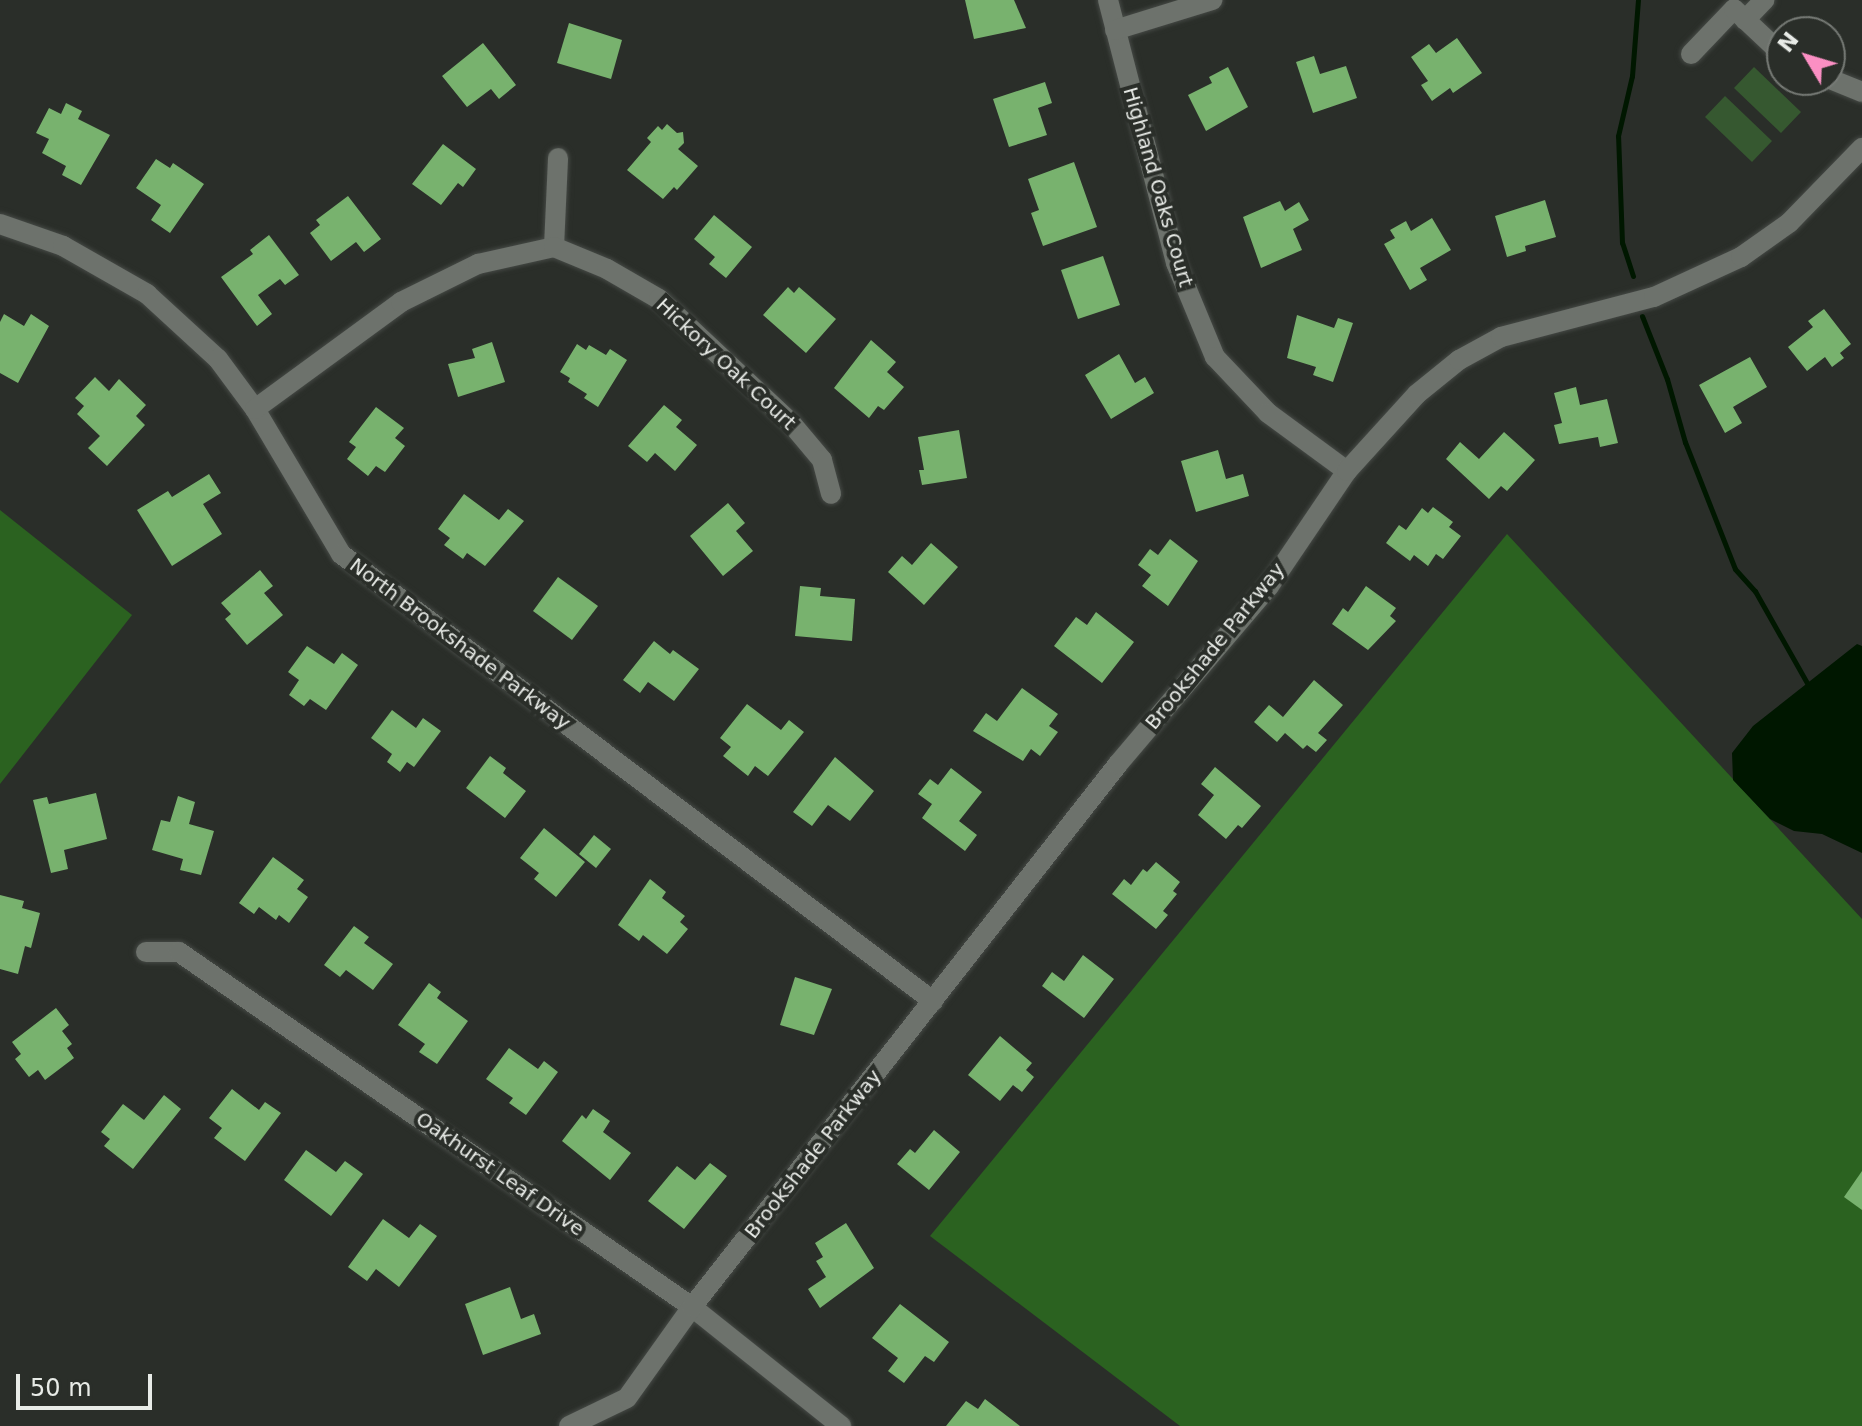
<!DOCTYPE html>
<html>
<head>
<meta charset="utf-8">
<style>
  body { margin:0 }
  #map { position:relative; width:1862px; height:1426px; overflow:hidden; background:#2a2e29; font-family:"DejaVu Sans",sans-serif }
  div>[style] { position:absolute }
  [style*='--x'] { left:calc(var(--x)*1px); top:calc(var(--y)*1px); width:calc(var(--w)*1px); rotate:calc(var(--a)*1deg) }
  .green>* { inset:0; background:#365830 }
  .forest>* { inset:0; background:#2b6220 }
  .water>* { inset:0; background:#001700 }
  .stream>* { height:5px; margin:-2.5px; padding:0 2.5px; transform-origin:2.5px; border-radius:2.5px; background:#001700 }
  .building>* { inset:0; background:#78b26e }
  .roads { filter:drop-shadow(0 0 2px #454945) drop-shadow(0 0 2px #454945) }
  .minor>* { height:20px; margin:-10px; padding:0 10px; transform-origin:10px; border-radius:10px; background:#6d726c }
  span { translate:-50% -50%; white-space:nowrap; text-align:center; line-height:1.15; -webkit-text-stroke:8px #2a2e29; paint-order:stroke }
  .street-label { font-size:20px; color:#e8ebe7 }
  .north { position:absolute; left:1766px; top:16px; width:80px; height:80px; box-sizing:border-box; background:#2a2e29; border:2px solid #767a75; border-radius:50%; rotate:308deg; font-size:22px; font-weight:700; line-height:32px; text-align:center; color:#e8ebe7 }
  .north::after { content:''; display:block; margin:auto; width:28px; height:36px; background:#fb8fc3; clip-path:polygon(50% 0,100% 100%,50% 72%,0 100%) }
  .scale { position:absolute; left:16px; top:1374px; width:136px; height:36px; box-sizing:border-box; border:4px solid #e8ebe7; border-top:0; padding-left:10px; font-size:24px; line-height:28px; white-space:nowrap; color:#e8ebe7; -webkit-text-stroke:6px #2a2e29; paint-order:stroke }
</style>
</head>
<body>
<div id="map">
  <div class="green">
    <i style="clip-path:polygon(1754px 67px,1801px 112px,1781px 133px,1734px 88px)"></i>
    <i style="clip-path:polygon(1725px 96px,1772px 141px,1752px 162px,1705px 117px)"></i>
  </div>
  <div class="forest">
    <i style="clip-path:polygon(0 510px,132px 615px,0 784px)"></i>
    <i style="clip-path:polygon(1507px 534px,1862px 919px,1862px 1426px,1180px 1426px,930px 1236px)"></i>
  </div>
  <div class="water">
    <i style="clip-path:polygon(1857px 644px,1862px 646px,1862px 853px,1822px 834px,1794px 831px,1770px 819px,1733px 780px,1732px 753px,1753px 726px)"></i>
  </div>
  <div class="stream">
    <i style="--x:1633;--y:276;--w:35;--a:-108"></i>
    <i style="--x:1622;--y:243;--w:107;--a:-92.1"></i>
    <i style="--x:1618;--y:136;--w:62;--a:-76.9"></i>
    <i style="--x:1632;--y:76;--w:76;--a:-85.5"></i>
    <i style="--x:1642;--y:316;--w:68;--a:68.4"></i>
    <i style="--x:1667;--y:379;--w:66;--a:74.1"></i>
    <i style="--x:1685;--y:442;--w:136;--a:68.5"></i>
    <i style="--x:1735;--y:569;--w:30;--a:48"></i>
    <i style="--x:1755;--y:591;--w:106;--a:60.5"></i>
  </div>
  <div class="building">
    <i style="clip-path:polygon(965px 0,1014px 0,1026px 28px,974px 39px)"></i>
    <i style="clip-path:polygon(569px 23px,622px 40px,611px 79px,557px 63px)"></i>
    <i style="clip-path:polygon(1457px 38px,1482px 73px,1453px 93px,1450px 88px,1432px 101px,1421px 85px,1428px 81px,1411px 57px,1429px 44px,1436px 53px)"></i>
    <i style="clip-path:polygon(483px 43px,516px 85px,499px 99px,491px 89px,467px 107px,442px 76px)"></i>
    <i style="clip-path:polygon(1314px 56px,1320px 74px,1346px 66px,1357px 98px,1313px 113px,1296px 62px)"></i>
    <i style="clip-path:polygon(1228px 67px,1248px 107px,1206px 131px,1188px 95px,1212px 83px,1209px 77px)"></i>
    <i style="clip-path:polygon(1045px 82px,1052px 103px,1038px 108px,1047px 135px,1009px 147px,993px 99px)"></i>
    <i style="clip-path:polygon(66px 103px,82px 111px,78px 119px,110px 135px,81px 185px,62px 175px,66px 166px,42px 153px,49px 139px,36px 133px,49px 108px,61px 114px)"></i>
    <i style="clip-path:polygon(667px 124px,677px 133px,683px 132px,684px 143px,678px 149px,698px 166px,677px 190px,674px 187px,663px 199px,627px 170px,651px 142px,647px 138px,658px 126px,662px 130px)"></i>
    <i style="clip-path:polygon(443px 144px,476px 169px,463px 187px,458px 183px,441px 205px,412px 184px)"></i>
    <i style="clip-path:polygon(156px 159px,170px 168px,173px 163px,204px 184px,170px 233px,151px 220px,161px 205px,136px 188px)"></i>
    <i style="clip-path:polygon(1074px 162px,1097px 227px,1043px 246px,1031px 213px,1039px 210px,1028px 179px)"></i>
    <i style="clip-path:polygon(348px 196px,381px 239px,364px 252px,356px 242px,331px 261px,310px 233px,320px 225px,316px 220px)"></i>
    <i style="clip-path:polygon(1545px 200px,1556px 237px,1525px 246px,1526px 251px,1507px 257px,1495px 216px)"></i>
    <i style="clip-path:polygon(1280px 201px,1285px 211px,1299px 202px,1309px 220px,1293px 229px,1302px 250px,1261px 268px,1243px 217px)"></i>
    <i style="clip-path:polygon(714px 215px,752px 247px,726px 278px,709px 264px,715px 257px,694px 239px)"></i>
    <i style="clip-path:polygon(1432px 218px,1451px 250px,1420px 268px,1427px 280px,1410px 290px,1384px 244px,1395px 238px,1390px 230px,1406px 221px,1411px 231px)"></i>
    <i style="clip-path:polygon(269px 235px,299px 275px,285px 285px,280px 279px,258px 295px,272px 314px,257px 326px,221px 277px,253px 254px,250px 250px)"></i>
    <i style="clip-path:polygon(1103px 256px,1120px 305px,1078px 319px,1061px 270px)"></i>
    <i style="clip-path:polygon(788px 287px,794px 293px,799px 287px,836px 319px,806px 353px,763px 315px)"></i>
    <i style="clip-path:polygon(1824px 309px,1851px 344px,1840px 353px,1844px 358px,1832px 367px,1825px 357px,1807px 371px,1788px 347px,1813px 327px,1808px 321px)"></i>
    <i style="clip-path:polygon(4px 314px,24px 326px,31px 314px,49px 326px,18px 383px,0 373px,0 322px)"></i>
    <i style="clip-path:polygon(1297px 315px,1334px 328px,1338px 318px,1353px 323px,1333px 382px,1313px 375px,1316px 367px,1287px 358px)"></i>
    <i style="clip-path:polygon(871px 340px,896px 362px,887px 372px,904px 387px,884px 410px,878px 406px,869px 418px,834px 388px)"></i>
    <i style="clip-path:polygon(492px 342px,505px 382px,458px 397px,448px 364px,475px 358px,472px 349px)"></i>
    <i style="clip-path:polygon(577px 344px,586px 350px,589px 345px,606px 355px,610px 349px,627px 360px,598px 407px,584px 398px,587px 394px,568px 382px,570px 378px,560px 372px)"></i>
    <i style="clip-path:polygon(1119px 354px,1135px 383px,1145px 377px,1154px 393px,1111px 419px,1085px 375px)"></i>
    <i style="clip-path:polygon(1750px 357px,1767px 387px,1733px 407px,1742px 423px,1725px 433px,1699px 385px)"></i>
    <i style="clip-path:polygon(95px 377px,109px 391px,119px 379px,146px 405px,136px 416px,145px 425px,107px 466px,88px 448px,100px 436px,77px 414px,84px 406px,75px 398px)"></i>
    <i style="clip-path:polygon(1576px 387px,1580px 405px,1607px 399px,1618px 443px,1600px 447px,1598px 437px,1559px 444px,1554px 425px,1562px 423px,1554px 393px)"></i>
    <i style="clip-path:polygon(664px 405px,682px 420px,676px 427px,697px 445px,675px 471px,655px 453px,647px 462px,628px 446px)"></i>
    <i style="clip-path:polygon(376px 407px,404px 428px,395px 438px,405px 446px,385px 472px,376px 466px,368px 476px,347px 459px,356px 447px,349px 442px)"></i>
    <i style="clip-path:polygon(959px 430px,967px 478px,922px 485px,919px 470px,924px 470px,918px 437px)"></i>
    <i style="clip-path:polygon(1504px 432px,1535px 460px,1507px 491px,1501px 486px,1489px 499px,1446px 459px,1460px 442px,1479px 459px)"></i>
    <i style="clip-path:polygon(1218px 450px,1226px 479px,1243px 474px,1249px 496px,1196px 512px,1181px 461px)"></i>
    <i style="clip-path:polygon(209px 474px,221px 493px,203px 504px,222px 534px,172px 566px,137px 510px,168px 491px,172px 497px)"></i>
    <i style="clip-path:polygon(464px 494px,499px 520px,508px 509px,524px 521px,485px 566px,467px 553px,463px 559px,444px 545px,450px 538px,438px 529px)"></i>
    <i style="clip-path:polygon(728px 503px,745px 523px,736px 531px,753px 551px,723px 576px,690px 536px)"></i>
    <i style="clip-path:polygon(1433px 507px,1453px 522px,1449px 527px,1461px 536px,1443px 559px,1436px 554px,1428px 566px,1414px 555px,1410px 561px,1386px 543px,1399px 525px,1406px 530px,1422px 508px,1428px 513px)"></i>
    <i style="clip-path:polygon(1170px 539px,1198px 561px,1168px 606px,1142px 586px,1151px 575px,1138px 565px,1150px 549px,1158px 555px)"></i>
    <i style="clip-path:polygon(931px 543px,958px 567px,924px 605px,888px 572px,902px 556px,912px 565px)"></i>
    <i style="clip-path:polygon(260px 570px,273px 586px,264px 593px,283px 615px,247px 645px,225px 619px,231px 614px,221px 603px)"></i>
    <i style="clip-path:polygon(558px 577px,598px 606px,572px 640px,533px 611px)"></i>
    <i style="clip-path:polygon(800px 586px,821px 588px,820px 596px,855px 599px,852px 641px,795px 636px)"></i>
    <i style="clip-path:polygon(1366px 586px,1396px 608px,1390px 616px,1396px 621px,1368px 650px,1332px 624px,1343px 608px,1348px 612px)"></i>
    <i style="clip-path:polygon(1096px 612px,1134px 642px,1102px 683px,1054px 646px,1076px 617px,1087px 625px)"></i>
    <i style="clip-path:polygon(654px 641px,670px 654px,673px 650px,699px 669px,674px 701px,648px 682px,640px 693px,623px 680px)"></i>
    <i style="clip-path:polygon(307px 646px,334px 664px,342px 653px,358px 665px,326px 710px,310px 699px,304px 706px,289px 695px,299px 680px,288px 672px)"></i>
    <i style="clip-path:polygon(1314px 680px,1343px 705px,1318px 733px,1327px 740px,1316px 752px,1307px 745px,1303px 749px,1285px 733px,1277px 742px,1254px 722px,1269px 705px,1283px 717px)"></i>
    <i style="clip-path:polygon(1022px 688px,1058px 714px,1049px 726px,1058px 732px,1040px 756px,1031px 749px,1023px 761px,973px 731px,986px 713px,997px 721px)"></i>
    <i style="clip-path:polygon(747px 704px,781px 730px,789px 720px,804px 732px,768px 776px,755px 766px,748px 776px,723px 756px,731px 747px,720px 738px)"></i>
    <i style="clip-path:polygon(392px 710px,416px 728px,423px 718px,441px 731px,414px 767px,407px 762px,400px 772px,387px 762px,392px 754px,371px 738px)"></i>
    <i style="clip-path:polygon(490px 756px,506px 768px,503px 773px,526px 791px,505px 818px,466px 788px)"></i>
    <i style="clip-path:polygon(835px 757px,874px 791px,850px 821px,828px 805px,812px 826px,793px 812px)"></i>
    <i style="clip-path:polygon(1215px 767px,1261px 806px,1242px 828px,1238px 825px,1226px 839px,1198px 815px,1214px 795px,1201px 784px)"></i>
    <i style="clip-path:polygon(951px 768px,982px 792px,959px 821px,977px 835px,965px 851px,922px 818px,932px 804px,918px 794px,930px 779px,938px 785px)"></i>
    <i style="clip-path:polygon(96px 793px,107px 839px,64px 850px,68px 869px,51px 873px,33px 800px,47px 797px,49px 804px)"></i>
    <i style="clip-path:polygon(178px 796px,195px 802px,189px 824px,214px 831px,201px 875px,180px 870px,183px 859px,152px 850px,161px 820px,170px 822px)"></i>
    <i style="clip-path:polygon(544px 828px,585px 862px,556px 897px,534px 879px,539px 873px,520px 858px)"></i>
    <i style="clip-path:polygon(594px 835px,611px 849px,596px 868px,579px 854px)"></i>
    <i style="clip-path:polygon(273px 857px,304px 880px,297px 889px,308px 897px,289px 923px,279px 915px,276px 920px,259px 907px,254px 914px,239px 903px)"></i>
    <i style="clip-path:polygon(1156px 862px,1180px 882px,1173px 891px,1177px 894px,1163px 911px,1168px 915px,1156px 929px,1112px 894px,1124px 879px,1131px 885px,1143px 869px,1147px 872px)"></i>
    <i style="clip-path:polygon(650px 879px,666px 892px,662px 898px,685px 916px,680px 922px,688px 929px,667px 954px,643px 935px,639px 941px,618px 925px)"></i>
    <i style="clip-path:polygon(0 895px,24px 901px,22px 908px,40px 913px,31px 948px,25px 946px,18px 974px,0 969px)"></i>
    <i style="clip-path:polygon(354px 926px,369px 937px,364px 943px,393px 964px,373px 990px,346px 970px,340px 977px,324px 965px)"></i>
    <i style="clip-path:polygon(1083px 955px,1114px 979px,1084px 1018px,1042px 986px,1052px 972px,1064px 981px)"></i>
    <i style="clip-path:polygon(795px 977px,832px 989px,814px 1035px,780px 1025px)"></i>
    <i style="clip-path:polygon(429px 983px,441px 992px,437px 998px,468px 1021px,437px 1064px,419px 1052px,425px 1044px,398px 1025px)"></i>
    <i style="clip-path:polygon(56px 1008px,69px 1025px,62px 1031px,72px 1044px,67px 1048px,74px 1058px,45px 1080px,38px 1070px,29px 1077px,15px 1059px,21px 1054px,12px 1042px)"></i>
    <i style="clip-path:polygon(1000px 1036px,1032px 1063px,1026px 1070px,1034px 1077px,1022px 1092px,1013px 1085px,1000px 1101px,968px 1075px)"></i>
    <i style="clip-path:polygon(509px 1048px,538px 1069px,544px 1061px,558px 1072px,526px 1115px,509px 1103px,513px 1098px,486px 1079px)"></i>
    <i style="clip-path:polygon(232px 1089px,259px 1110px,265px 1102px,281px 1113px,245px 1161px,214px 1138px,222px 1128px,209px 1118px)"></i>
    <i style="clip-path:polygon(164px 1095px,181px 1109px,133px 1169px,104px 1146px,110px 1139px,101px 1132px,123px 1104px,144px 1120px)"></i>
    <i style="clip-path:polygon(593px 1109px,610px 1121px,603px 1132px,631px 1153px,610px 1180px,562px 1141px,582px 1115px,586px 1119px)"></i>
    <i style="clip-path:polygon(934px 1130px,960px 1152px,929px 1190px,897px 1164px,910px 1149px,915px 1153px)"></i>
    <i style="clip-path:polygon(306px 1150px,336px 1172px,345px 1161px,363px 1174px,331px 1216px,284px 1180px)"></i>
    <i style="clip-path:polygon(710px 1163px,727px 1176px,684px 1229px,648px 1201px,677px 1166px,695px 1180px)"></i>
    <i style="clip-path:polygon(1862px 1171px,1862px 1210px,1844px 1197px)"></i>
    <i style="clip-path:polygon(383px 1219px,409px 1238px,420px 1224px,437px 1236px,399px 1287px,376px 1269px,367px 1281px,348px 1267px)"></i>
    <i style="clip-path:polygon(846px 1223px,874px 1268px,820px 1308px,808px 1289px,826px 1277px,816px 1261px,823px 1257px,815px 1243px)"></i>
    <i style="clip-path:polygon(510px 1287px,521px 1319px,534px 1314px,541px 1334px,483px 1355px,465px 1304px)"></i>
    <i style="clip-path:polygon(900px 1304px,949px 1342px,934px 1362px,925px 1356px,904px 1383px,888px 1371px,898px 1358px,872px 1338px)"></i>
    <i style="clip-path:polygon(985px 1399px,1020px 1426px,946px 1426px,966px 1401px,978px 1409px)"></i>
  </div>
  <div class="roads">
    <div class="minor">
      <i style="--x:1108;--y:0;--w:272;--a:75.5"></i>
      <i style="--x:1176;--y:263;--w:102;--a:67.5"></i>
      <i style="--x:1215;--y:357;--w:77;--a:46.6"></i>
      <i style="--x:1268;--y:413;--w:98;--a:36.3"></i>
      <i style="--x:1745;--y:20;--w:28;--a:-46"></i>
      <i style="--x:1115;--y:30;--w:102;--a:-17.2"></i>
      <i style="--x:1691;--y:54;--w:62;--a:-46.3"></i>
      <i style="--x:1734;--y:9;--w:66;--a:43.2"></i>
      <i style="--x:1830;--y:79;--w:35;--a:22"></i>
      <i style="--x:0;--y:224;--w:67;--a:19.2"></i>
      <i style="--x:63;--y:246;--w:97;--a:29.7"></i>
      <i style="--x:147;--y:294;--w:96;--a:42.5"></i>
      <i style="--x:218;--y:359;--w:62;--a:53.5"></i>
      <i style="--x:255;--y:409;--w:169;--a:59.3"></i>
      <i style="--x:341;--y:554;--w:742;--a:37.06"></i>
      <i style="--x:554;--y:247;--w:89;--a:-87.4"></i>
      <i style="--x:255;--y:409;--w:181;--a:-36.2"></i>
      <i style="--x:401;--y:302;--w:86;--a:-26.3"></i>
      <i style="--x:478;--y:264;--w:78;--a:-12.6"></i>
      <i style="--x:554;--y:247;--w:57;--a:22.5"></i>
      <i style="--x:607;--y:269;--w:60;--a:30"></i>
      <i style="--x:659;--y:299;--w:181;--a:43.2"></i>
      <i style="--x:791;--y:423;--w:48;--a:50"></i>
      <i style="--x:822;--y:460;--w:35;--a:75"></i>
      <i style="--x:146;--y:952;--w:33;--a:0"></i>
      <i style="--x:179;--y:952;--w:624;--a:34.68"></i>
      <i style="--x:692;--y:1307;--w:191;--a:38.6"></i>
      <i style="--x:569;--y:1426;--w:64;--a:-25.8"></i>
      <i style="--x:627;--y:1398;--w:112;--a:-54.5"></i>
      <i style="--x:692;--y:1307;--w:690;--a:-51.88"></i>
      <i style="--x:1118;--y:764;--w:233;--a:-49.7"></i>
      <i style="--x:1269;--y:586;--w:139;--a:-55.9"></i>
      <i style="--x:1347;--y:471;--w:104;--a:-47.7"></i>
      <i style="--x:1417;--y:394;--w:54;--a:-39"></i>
      <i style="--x:1459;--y:360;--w:48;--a:-28.7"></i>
      <i style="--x:1501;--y:337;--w:158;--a:-14.7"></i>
      <i style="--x:1654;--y:297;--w:96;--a:-24.7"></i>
      <i style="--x:1741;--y:257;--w:59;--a:-35.3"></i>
      <i style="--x:1789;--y:223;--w:105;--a:-45.8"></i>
    </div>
  </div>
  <div class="street-label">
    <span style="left:1158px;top:187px;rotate:74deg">Highland Oaks Court</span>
    <span style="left:726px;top:364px;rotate:43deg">Hickory Oak Court</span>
    <span style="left:460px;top:644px;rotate:37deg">North Brookshade Parkway</span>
    <span style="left:1215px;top:646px;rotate:-51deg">Brookshade Parkway</span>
    <span style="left:813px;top:1154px;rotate:-52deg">Brookshade Parkway</span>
    <span style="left:500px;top:1174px;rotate:35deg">Oakhurst Leaf Drive</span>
  </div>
  <div class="north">N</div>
  <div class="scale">50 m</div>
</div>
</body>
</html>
